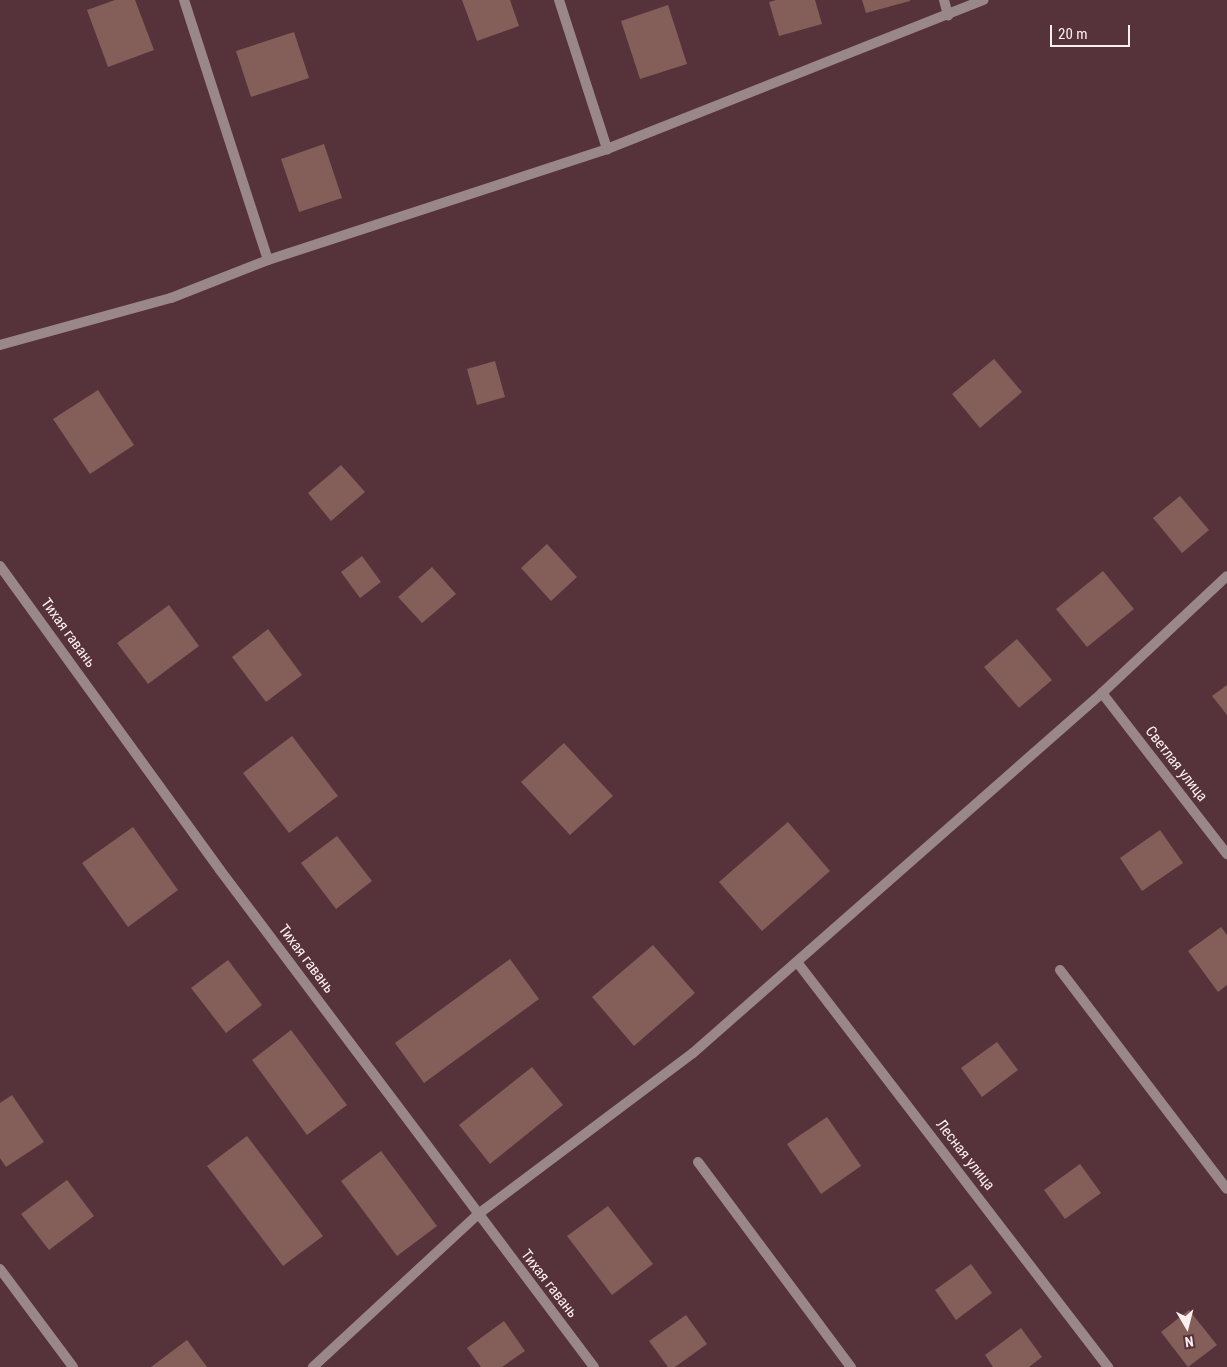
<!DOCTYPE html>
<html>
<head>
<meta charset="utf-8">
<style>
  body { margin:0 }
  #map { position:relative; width:1227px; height:1367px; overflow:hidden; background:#56333a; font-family:"Roboto Condensed",sans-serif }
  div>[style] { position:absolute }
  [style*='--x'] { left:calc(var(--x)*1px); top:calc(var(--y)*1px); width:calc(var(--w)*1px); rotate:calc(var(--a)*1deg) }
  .building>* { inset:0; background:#845e59 }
  .street>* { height:10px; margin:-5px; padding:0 5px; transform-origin:5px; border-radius:5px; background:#99878a }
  span { translate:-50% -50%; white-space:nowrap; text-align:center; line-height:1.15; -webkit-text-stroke:4px #56333a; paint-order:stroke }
  .street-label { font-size:15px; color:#fdeff1 }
  .north { position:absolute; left:1162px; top:1302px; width:50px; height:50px; -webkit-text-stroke:4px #56333a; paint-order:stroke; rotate:172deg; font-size:14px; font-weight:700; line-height:20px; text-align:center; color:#fdeff1 }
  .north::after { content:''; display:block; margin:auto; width:18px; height:22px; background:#fdeff1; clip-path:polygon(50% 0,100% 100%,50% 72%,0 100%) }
  .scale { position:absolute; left:1050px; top:25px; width:80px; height:22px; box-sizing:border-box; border:2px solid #fdeff1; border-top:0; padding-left:6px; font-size:15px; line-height:18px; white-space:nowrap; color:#fdeff1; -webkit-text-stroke:4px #56333a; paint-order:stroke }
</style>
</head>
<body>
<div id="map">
  <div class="building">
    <i style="clip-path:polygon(115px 0,135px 0,154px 50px,108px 67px,87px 10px)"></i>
    <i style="clip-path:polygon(462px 0,510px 0,519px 26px,477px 41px)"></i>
    <i style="clip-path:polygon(776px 0,815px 0,822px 24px,779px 36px,769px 2px)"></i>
    <i style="clip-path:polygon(862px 0,910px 0,910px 1px,866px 13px)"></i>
    <i style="clip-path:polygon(668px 5px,687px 64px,640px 79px,621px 21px)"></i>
    <i style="clip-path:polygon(294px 32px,309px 78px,251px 97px,236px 51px)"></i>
    <i style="clip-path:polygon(324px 144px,342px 198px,299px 212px,281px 159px)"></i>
    <i style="clip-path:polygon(994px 359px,1022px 392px,980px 428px,952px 394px)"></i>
    <i style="clip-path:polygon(495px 361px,505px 397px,477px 405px,467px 369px)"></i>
    <i style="clip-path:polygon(98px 390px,134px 445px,90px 474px,53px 419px)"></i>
    <i style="clip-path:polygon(341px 465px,365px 492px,331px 521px,308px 493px)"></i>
    <i style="clip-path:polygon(1180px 496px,1209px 530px,1182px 553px,1153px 518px)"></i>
    <i style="clip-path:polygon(547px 544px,577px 577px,551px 601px,521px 568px)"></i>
    <i style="clip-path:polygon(362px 556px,381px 582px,360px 598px,341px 572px)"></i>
    <i style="clip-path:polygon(432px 567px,456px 594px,422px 623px,398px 597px)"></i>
    <i style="clip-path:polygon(1103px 571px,1134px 609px,1087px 647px,1056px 609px)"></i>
    <i style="clip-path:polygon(169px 605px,199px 646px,148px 684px,117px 643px)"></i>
    <i style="clip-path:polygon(268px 629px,302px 675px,266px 702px,232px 657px)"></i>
    <i style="clip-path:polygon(1017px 639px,1052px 680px,1019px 708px,984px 667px)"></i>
    <i style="clip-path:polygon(1227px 685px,1227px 715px,1212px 696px)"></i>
    <i style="clip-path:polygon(292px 736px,338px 796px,289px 833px,243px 773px)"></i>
    <i style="clip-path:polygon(564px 743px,613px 796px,570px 835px,521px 782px)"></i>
    <i style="clip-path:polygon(788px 822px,830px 871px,762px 931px,719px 882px)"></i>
    <i style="clip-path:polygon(133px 827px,178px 890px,128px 927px,82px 863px)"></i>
    <i style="clip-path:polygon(1160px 830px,1183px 863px,1142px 891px,1120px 858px)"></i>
    <i style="clip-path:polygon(337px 836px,372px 881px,336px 909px,301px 863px)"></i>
    <i style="clip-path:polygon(1221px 927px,1227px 935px,1227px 985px,1218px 992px,1188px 951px)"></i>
    <i style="clip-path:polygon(653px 945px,695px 993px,634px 1046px,592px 997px)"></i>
    <i style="clip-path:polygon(510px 959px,539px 999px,424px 1083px,395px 1043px)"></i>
    <i style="clip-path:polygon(228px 960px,262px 1005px,226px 1033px,191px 988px)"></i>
    <i style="clip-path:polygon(291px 1030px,347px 1105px,307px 1135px,252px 1060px)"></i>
    <i style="clip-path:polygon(997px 1042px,1018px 1070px,982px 1097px,961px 1068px)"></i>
    <i style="clip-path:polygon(532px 1067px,563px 1105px,490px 1164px,459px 1125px)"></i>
    <i style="clip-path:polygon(12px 1095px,44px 1142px,6px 1167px,0 1158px,0 1103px)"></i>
    <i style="clip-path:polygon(827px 1117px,861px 1166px,821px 1194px,787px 1144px)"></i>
    <i style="clip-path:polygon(247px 1136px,323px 1236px,283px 1266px,207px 1166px)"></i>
    <i style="clip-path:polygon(381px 1151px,437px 1226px,397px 1256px,341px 1181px)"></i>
    <i style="clip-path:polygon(1080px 1164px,1101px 1193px,1065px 1219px,1044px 1190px)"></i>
    <i style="clip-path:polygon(67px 1180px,94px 1216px,49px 1250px,21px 1214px)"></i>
    <i style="clip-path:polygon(608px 1206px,653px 1264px,612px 1295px,567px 1236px)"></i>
    <i style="clip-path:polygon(971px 1264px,992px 1293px,956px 1320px,935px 1290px)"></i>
    <i style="clip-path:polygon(1189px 1310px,1217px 1345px,1188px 1367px,1161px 1332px)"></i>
    <i style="clip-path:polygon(686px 1315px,707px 1344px,675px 1367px,668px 1367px,649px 1341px)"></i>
    <i style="clip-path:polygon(504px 1321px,525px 1351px,502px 1367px,481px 1367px,467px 1348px)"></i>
    <i style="clip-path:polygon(1021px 1328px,1042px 1357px,1029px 1367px,993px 1367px,985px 1355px)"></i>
    <i style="clip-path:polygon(187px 1340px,207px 1367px,151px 1367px)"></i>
  </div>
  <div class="street">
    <i style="--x:184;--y:0;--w:273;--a:72.1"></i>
    <i style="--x:559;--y:0;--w:157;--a:72.1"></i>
    <i style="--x:944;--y:0;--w:16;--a:75"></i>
    <i style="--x:0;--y:345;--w:177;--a:-15.4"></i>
    <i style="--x:171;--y:298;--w:104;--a:-21.4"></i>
    <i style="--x:268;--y:260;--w:357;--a:-18.1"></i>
    <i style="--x:607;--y:149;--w:405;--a:-21.6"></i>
    <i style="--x:0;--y:566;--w:375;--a:54.1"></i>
    <i style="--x:220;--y:870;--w:622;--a:53.04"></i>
    <i style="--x:1102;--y:693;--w:204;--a:52.2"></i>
    <i style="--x:797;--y:962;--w:511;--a:52.48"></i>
    <i style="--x:1060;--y:970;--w:275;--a:52.7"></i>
    <i style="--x:698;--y:1162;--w:256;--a:53.3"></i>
    <i style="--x:0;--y:1269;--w:122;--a:53.3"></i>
    <i style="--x:313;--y:1367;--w:224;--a:-42.8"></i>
    <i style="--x:477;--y:1215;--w:270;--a:-36.9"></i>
    <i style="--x:693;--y:1053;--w:545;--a:-41.35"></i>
    <i style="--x:1102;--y:693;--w:171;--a:-43.1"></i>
  </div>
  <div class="street-label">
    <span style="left:68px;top:633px;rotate:54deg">Тихая гавань</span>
    <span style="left:1176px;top:764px;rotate:52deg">Светлая улица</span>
    <span style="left:306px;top:959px;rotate:53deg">Тихая гавань</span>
    <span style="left:965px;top:1155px;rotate:52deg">Лесная улица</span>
    <span style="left:549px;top:1284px;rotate:52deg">Тихая гавань</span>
  </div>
  <div class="north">N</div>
  <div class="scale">20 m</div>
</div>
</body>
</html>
